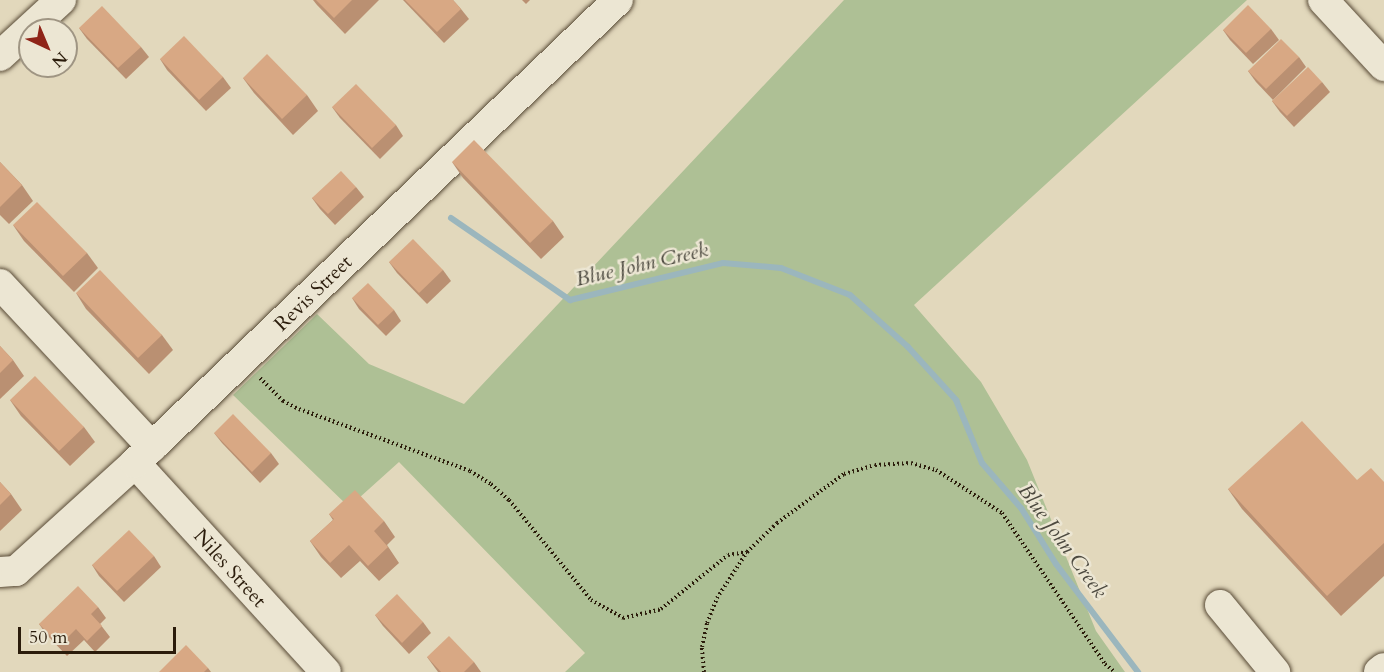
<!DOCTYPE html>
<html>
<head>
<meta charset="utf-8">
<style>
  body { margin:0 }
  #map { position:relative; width:1384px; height:672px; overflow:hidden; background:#e2d8bc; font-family:Cardo,serif }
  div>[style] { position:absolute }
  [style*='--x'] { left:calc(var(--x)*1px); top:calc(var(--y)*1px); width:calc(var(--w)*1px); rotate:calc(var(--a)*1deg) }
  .green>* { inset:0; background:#aec095 }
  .stream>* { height:6px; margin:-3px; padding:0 3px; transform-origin:3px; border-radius:3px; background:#9bb6bd }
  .path>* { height:4px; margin-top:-2px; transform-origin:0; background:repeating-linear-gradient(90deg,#2b1c0b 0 1.5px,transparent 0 4.5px) }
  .roads { filter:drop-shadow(0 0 2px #594b37) drop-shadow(0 0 2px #594b37) }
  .minor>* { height:30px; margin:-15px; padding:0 15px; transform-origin:15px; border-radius:15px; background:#ece6d3 }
  .wall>* { inset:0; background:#ba9072 }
  .building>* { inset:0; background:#d8a884 }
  span { translate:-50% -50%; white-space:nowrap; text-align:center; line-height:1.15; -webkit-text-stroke:5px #ece6d3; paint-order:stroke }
  .street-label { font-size:20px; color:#2b1c0b }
  .water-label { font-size:21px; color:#4d4a40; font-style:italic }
  .north { position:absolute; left:18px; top:18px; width:60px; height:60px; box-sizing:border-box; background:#ece6d3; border:2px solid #9f9583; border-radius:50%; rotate:136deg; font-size:16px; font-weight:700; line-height:24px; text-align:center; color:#2b1c0b }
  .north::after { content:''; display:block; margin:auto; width:21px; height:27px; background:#8f2418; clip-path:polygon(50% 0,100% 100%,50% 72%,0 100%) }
  .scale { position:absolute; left:18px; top:627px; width:158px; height:27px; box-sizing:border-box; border:3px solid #2b1c0b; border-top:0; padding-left:8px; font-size:18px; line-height:21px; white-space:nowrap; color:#2b1c0b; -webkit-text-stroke:4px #ece6d3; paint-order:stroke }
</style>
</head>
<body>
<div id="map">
  <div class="green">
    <i style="clip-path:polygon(844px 0,1247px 0,914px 305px,981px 382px,1027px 460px,1096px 631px,1125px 672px,565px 672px,585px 653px,399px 462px,349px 507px,233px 395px,317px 314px,369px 364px,464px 404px)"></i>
  </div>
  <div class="stream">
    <i style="--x:451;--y:218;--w:145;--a:34.6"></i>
    <i style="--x:570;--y:300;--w:157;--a:-13.6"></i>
    <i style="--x:723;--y:263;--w:58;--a:4.9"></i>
    <i style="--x:781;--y:268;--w:74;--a:21.4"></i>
    <i style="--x:850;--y:295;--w:78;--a:41.9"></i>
    <i style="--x:908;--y:347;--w:72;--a:47.8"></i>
    <i style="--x:956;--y:400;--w:68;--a:67.6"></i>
    <i style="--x:982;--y:463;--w:60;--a:49.1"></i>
    <i style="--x:1021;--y:508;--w:66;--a:58"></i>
    <i style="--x:1056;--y:564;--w:136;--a:52.8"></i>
  </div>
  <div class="path">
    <i style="--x:260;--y:378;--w:33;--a:45"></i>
    <i style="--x:283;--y:401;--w:18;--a:27"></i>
    <i style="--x:299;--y:409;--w:182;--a:19.9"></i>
    <i style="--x:470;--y:471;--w:25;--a:32"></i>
    <i style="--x:491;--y:484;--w:24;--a:42"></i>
    <i style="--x:509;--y:500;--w:129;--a:50.6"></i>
    <i style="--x:591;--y:600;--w:37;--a:29"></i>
    <i style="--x:623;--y:618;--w:39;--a:-13"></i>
    <i style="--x:661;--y:609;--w:86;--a:-38.9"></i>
    <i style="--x:728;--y:555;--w:19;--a:-9"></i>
    <i style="--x:704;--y:672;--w:25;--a:-95"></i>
    <i style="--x:702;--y:647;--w:25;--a:-78"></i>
    <i style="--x:707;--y:623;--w:27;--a:-68"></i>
    <i style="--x:717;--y:598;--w:55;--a:-56.9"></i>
    <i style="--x:747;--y:552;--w:42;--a:-44"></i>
    <i style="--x:777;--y:523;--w:83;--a:-36.2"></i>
    <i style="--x:844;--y:474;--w:32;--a:-16"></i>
    <i style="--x:875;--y:465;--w:36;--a:-3"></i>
    <i style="--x:911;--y:463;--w:26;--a:16"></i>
    <i style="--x:936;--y:470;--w:79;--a:33.1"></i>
    <i style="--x:1002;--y:513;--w:183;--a:55.7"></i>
    <i style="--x:1105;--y:664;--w:13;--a:39"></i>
  </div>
  <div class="roads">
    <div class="minor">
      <i style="--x:1323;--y:0;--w:90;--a:47.3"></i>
      <i style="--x:0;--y:56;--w:83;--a:-42.6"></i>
      <i style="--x:0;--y:284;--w:223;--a:47"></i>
      <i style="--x:135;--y:463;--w:283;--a:47.6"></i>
      <i style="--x:0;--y:572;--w:16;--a:-4"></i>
      <i style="--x:16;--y:571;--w:161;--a:-42.2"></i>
      <i style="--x:135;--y:463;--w:669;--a:-43.79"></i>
      <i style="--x:1220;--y:605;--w:87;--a:50.6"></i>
      <i style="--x:1379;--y:672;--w:6;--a:-39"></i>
    </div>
  </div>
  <div class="wall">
    <i style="clip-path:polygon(313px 0,379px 0,345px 34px,317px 5px)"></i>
    <i style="clip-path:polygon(403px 0,453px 0,461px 9px,469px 19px,444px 43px)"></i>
    <i style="clip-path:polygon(522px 0,530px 0,526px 4px)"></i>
    <i style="clip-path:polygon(79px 28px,141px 47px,149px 57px,126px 79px,87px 39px)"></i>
    <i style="clip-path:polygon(1271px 29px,1279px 40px,1253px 64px,1230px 40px,1223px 30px)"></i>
    <i style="clip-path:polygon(1299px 57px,1306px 67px,1273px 100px,1256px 82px,1248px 71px)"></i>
    <i style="clip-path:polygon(160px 59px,223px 77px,231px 88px,206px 111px,167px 70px)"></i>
    <i style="clip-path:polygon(243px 78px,307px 95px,318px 111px,293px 135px,254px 93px)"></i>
    <i style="clip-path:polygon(1322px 82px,1330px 92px,1294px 127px,1280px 112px,1272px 101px)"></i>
    <i style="clip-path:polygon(332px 107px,396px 125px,403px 136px,380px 159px,340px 118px)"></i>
    <i style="clip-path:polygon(0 162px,22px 185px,33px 201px,9px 224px,0 215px)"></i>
    <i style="clip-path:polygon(452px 162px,553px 221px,564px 237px,541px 259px,463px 178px)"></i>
    <i style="clip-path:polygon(356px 187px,364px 197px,335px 225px,320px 209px,312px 198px)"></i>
    <i style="clip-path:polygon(13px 225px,87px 253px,98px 268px,74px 292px,24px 241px)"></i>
    <i style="clip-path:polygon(389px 262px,443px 270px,451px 281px,427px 304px,397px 273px)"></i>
    <i style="clip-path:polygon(76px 293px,162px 335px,173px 350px,149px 374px,86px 309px)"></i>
    <i style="clip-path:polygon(352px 298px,394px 310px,401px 321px,386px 336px,359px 309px)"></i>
    <i style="clip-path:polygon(0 346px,13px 360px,24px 376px,0 399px)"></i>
    <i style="clip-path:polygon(10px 400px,84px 427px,95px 442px,70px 466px,21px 416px)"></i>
    <i style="clip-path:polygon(214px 433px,271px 453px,279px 464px,260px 483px,222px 443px)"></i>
    <i style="clip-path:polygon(1357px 480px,1384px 482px,1384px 576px,1341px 616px,1242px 509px,1228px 489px)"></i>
    <i style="clip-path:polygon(0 482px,11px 494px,22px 510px,0 531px)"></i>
    <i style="clip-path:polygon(329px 514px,384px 521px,395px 537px,387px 545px,399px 563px,379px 581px,360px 561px,341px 578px,321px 557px,310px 541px,333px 520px)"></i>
    <i style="clip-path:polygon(154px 556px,161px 567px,124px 602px,99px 576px,92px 565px)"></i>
    <i style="clip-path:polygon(98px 607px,106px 618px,100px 624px,110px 637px,95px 652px,84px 640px,67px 656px,46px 634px,39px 624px)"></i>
    <i style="clip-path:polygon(375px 615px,423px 622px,431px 633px,409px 654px,383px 626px)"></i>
    <i style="clip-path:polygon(427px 657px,474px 662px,481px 672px,438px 672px)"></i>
    <i style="clip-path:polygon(208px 668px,211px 672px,159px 672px)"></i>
  </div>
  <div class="building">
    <i style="clip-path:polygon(316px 0,352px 0,334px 18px)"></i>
    <i style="clip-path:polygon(405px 0,453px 0,461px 9px,437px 32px)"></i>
    <i style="clip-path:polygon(1248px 5px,1271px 29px,1246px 53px,1223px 30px)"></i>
    <i style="clip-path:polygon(102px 6px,141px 47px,118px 68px,79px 28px)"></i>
    <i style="clip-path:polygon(184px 36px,223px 77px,199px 100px,160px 59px)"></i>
    <i style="clip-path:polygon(1281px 39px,1299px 57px,1266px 89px,1248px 71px)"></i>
    <i style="clip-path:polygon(267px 54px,307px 95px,282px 119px,243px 78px)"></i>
    <i style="clip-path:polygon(1308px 67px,1322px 82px,1287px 116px,1272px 101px)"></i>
    <i style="clip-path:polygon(356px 84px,396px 125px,372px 148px,332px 107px)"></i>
    <i style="clip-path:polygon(474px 140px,553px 221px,530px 243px,452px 162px)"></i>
    <i style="clip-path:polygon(0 162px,22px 185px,0 207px)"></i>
    <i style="clip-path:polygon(341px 171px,356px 187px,328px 214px,312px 198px)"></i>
    <i style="clip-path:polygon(37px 202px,87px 253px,63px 276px,13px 225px)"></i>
    <i style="clip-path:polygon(413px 239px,443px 270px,419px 293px,389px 262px)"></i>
    <i style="clip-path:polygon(100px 270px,162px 335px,138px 358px,76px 293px)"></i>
    <i style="clip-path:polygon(368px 283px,394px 310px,378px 325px,352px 298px)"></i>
    <i style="clip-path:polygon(0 346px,13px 360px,0 373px)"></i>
    <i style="clip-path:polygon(35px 376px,84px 427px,59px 451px,10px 400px)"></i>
    <i style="clip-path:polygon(233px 414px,271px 453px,252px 472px,214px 433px)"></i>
    <i style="clip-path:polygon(1302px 421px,1357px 480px,1371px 468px,1384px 482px,1384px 543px,1327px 596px,1228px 489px)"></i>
    <i style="clip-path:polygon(0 482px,11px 494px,0 505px)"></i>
    <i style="clip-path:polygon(355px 490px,384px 521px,374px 531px,388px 547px,368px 566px,349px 545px,330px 563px,310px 541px,334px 519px,329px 514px)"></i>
    <i style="clip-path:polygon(129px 530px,154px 556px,117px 591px,92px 565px)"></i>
    <i style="clip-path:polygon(78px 586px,98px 607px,91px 614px,102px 626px,87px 641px,76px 629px,60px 645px,39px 624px)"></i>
    <i style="clip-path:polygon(397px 594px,423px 622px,402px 643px,375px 615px)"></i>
    <i style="clip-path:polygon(449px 636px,474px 662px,464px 672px,441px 672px,427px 657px)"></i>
    <i style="clip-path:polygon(186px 645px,208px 668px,204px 672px,159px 672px)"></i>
  </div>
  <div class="street-label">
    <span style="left:313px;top:293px;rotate:-44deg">Revis Street</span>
    <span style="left:230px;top:568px;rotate:48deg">Niles Street</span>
  </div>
  <div class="water-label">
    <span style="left:642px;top:265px;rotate:-13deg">Blue John Creek</span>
    <span style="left:1062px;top:541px;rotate:54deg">Blue John Creek</span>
  </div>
  <div class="north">N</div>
  <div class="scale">50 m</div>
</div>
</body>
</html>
